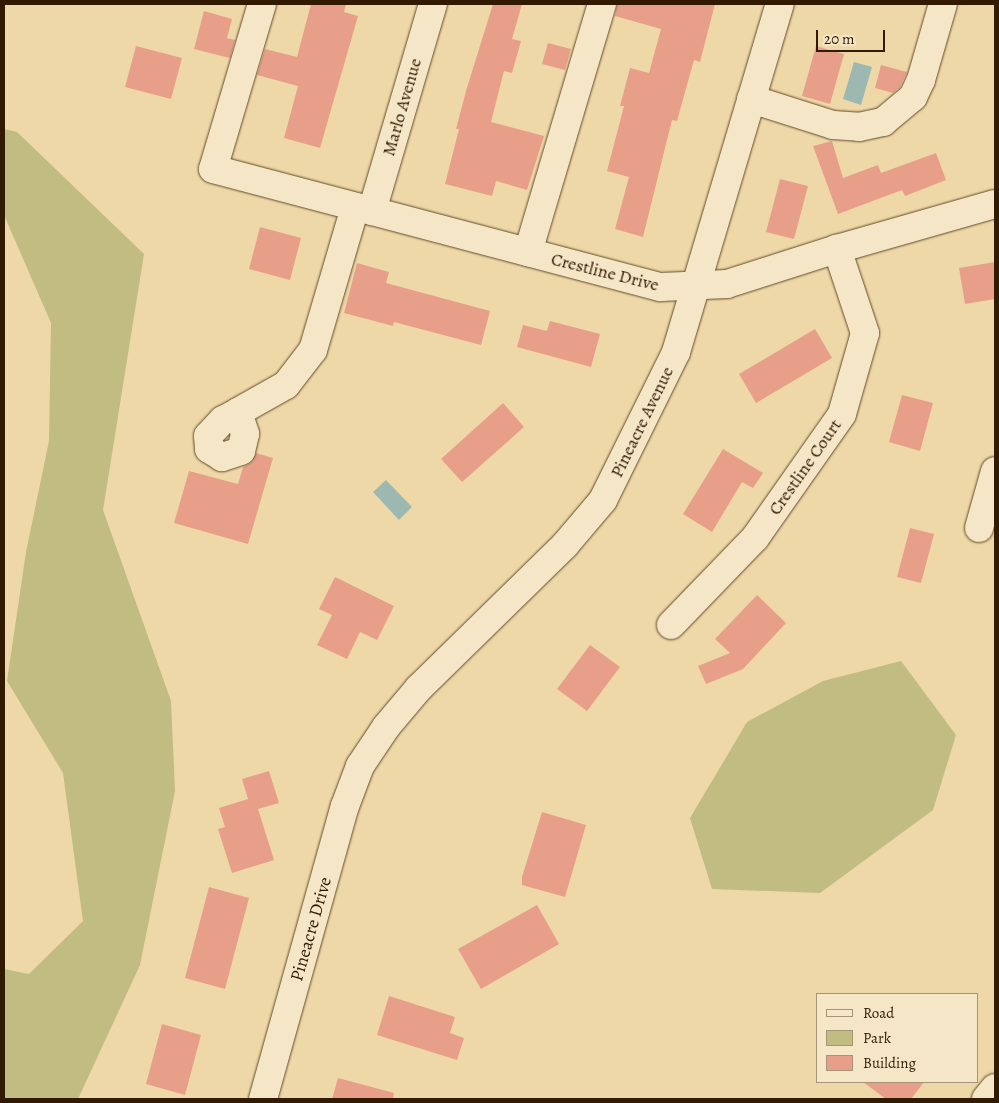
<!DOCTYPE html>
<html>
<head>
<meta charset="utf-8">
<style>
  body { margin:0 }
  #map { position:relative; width:999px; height:1103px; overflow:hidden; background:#eed8a7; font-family:Alegreya,serif }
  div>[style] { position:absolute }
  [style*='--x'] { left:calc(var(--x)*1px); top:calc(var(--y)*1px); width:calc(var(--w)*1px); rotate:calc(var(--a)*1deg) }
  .green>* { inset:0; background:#c0bc82 }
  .water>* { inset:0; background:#9cb8b0 }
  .building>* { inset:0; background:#e89f8a }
  .roads { filter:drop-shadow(0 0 1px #614a2a) drop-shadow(0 0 1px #614a2a) }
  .minor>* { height:28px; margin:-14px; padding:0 14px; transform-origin:14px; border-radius:14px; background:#f4e6c6 }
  span { translate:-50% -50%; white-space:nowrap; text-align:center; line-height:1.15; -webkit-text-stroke:4px #f4e6c6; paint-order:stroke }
  .street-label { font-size:18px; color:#321a00 }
  .frame { position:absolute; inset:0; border:5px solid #321a00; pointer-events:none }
  .legend { position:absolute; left:816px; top:993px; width:162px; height:90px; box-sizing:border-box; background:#f4e6c6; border:1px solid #a69477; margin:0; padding:6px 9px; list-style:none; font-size:15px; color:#321a00 }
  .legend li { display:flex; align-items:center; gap:10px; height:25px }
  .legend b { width:25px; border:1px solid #a69477 }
  .scale { position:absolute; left:816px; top:30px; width:69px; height:22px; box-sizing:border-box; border:2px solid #321a00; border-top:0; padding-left:6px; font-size:15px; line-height:18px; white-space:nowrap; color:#321a00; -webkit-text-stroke:4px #f4e6c6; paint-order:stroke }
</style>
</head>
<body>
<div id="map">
  <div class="green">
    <i style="clip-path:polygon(4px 129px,17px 132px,144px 254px,103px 510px,171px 701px,175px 791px,140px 965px,78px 1099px,4px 1099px,4px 969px,29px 974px,83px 921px,63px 773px,7px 681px,26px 552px,49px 441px,51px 323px,4px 215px)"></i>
    <i style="clip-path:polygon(901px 661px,956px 735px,933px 810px,820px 893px,712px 889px,690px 818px,747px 722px,823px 681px)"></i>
  </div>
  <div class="water">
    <i style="clip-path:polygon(854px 62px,872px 67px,861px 105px,843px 99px)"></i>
    <i style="clip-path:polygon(386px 480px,412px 507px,399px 520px,373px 492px)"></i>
  </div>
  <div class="building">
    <i style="clip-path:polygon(311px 4px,346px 4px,344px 12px,358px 16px,320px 148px,284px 138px,298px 86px,257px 75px,265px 49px,297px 57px)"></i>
    <i style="clip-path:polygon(493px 4px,522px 4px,512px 39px,521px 41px,512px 73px,504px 71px,491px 122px,544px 136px,527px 190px,496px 181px,492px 196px,445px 184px,459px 129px,456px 129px,466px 91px)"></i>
    <i style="clip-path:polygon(617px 4px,715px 4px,700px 62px,694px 60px,677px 121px,672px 120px,643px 237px,615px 229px,629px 177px,607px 171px,624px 106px,620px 106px,630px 68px,649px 73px,661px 29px,615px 16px)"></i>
    <i style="clip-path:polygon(204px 11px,232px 19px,227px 38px,235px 40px,230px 58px,194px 49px)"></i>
    <i style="clip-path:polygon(548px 43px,571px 49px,565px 70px,542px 64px)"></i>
    <i style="clip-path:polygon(136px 46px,182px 58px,171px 99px,125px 87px)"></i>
    <i style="clip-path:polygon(816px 46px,844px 54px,830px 104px,802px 96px)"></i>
    <i style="clip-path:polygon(881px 65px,907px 72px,900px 87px,893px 93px,875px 88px)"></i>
    <i style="clip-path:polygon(832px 141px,843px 178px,878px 165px,881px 173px,936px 153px,946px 180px,905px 196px,902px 190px,838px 214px,813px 146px)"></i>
    <i style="clip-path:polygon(780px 179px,808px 186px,794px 239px,766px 232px)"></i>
    <i style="clip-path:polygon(260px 227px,301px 238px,290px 280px,249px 269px)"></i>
    <i style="clip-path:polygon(995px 262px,995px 299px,965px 304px,959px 268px)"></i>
    <i style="clip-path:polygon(357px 263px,389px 272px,386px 283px,490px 311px,481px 345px,394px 322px,393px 326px,344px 313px)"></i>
    <i style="clip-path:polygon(550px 321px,600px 334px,591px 367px,517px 347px,523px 325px,547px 331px)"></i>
    <i style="clip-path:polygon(815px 329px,832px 358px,756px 403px,739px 374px)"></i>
    <i style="clip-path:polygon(902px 395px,933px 403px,920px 451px,889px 442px)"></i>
    <i style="clip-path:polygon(503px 403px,524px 427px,462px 482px,441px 459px)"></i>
    <i style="clip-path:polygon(723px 449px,763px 473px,753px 488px,742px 482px,712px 532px,683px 514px)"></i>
    <i style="clip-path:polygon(256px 453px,273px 458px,248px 544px,174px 523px,189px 471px,238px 484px,243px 467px,252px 462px)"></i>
    <i style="clip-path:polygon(910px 528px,934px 534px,921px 583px,897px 577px)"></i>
    <i style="clip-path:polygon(335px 577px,394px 606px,377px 640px,360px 632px,347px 659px,317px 645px,332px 615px,319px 609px)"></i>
    <i style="clip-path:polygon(757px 595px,786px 623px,743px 669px,706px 684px,698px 666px,730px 653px,715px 639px)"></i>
    <i style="clip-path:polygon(590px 645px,620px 667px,587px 711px,557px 689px)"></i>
    <i style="clip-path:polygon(269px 771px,279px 803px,258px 809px,274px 860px,232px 873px,218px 829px,225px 827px,219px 808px,248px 799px,242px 779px)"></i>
    <i style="clip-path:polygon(542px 812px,586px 825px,565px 897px,522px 885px,522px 877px)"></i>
    <i style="clip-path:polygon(209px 887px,249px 898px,225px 989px,185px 978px)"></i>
    <i style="clip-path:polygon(537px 905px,559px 944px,481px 989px,458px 949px)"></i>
    <i style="clip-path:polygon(389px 996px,455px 1017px,450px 1033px,464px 1038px,457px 1060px,377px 1035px)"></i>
    <i style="clip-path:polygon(162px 1024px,201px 1035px,185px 1095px,146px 1084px)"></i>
    <i style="clip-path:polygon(338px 1078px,394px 1093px,393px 1099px,332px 1099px)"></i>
    <i style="clip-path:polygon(863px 1082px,924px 1082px,911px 1099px,886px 1099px)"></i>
  </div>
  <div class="roads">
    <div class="minor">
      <i style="--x:262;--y:4;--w:172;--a:106.5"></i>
      <i style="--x:213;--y:169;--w:463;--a:14.8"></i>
      <i style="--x:661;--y:287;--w:66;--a:-2.6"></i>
      <i style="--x:727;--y:284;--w:115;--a:-17.7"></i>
      <i style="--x:837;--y:249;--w:164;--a:-15.9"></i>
      <i style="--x:751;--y:99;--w:86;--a:17.6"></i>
      <i style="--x:833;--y:125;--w:26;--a:4"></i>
      <i style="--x:859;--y:127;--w:25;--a:-12"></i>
      <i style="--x:883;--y:122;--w:39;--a:-40"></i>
      <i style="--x:913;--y:97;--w:19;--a:-65"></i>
      <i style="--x:921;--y:80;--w:79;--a:-73.9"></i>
      <i style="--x:372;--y:211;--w:216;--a:-73.6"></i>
      <i style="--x:528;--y:252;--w:259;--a:-73.4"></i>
      <i style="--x:238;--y:412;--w:55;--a:-29.4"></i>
      <i style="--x:286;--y:385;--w:44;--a:-52.4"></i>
      <i style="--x:313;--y:350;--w:149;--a:-73.6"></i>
      <i style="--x:238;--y:412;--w:23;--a:72"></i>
      <i style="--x:245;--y:434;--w:17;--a:103"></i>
      <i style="--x:241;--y:451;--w:20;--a:162"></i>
      <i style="--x:222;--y:457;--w:15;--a:-148"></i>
      <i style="--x:209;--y:449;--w:13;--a:-94"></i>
      <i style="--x:208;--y:436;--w:22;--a:-47"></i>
      <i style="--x:223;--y:420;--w:17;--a:-28"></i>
      <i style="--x:979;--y:528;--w:59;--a:-74.3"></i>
      <i style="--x:671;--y:625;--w:121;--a:-46"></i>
      <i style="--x:755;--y:538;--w:151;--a:-54.9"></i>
      <i style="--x:842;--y:414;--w:84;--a:-74.1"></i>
      <i style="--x:865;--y:333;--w:89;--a:-108.4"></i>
      <i style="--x:263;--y:1099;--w:304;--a:-74.4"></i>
      <i style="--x:345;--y:806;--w:43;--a:-69.4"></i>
      <i style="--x:360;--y:766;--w:47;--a:-56.3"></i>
      <i style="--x:386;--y:727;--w:51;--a:-49.8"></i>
      <i style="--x:419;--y:688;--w:204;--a:-44.4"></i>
      <i style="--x:565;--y:545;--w:59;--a:-49.8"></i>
      <i style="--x:603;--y:500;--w:165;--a:-63.7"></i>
      <i style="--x:676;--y:352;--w:363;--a:-73.4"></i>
      <i style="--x:986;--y:1099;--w:14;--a:-51"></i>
    </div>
  </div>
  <div class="street-label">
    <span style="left:402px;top:107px;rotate:-74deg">Marlo Avenue</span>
    <span style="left:605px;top:272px;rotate:14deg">Crestline Drive</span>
    <span style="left:642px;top:422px;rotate:-64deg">Pineacre Avenue</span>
    <span style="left:805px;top:467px;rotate:-55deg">Crestline Court</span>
    <span style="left:311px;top:929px;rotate:-74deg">Pineacre Drive</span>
  </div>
  <div class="frame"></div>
  <ul class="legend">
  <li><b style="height:6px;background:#f4e6c6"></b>Road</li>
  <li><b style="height:14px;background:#c0bc82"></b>Park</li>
  <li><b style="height:14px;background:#e89f8a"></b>Building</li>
  </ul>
  <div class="scale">20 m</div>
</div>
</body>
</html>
